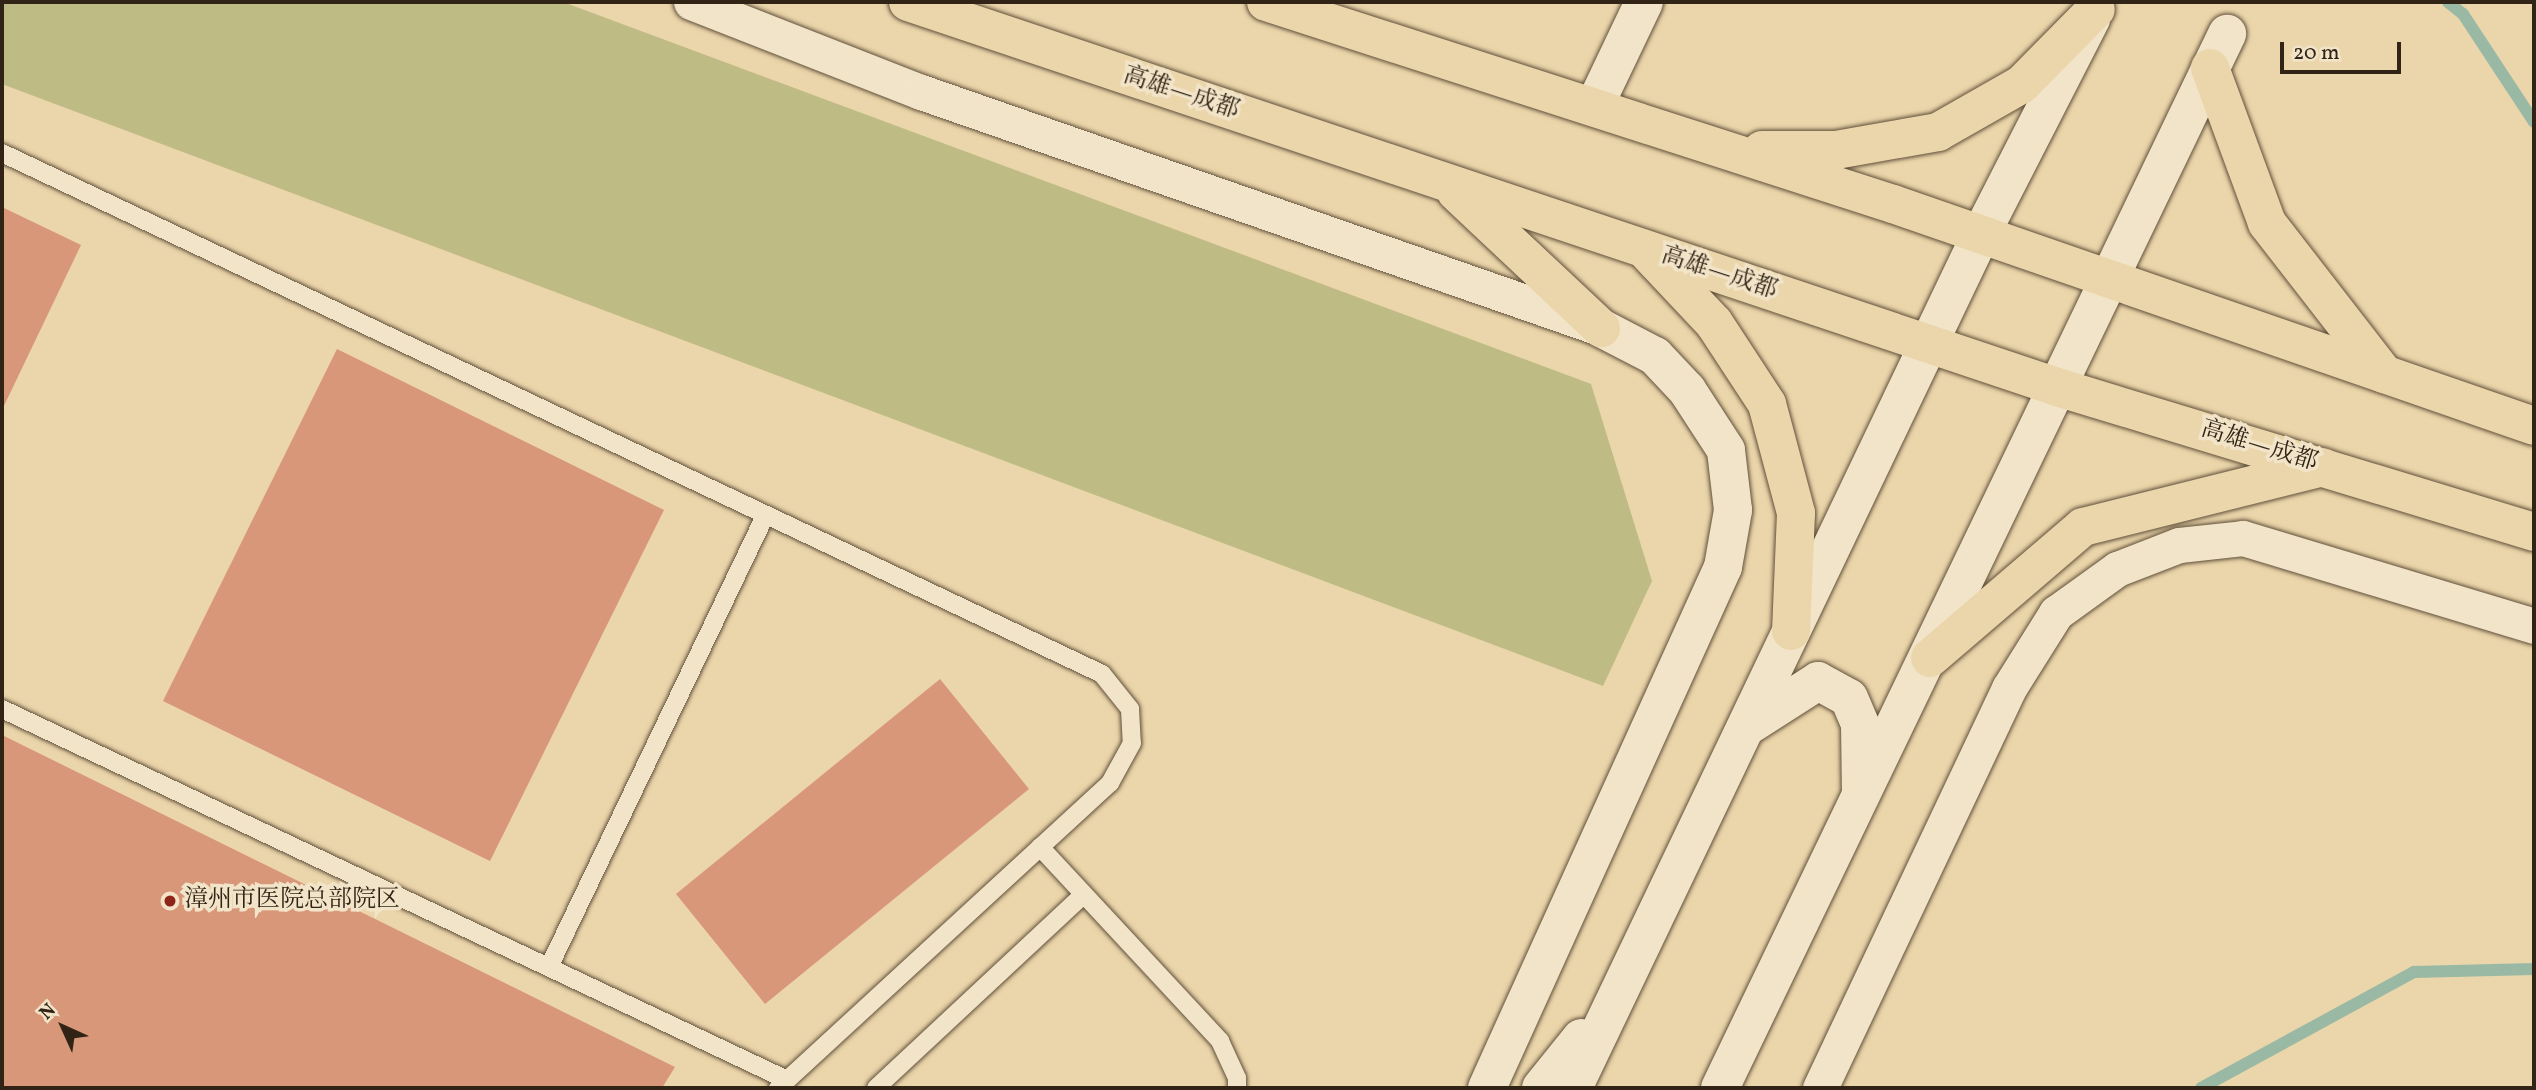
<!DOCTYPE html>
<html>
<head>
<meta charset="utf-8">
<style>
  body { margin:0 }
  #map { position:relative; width:2536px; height:1090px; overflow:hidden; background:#ebd5aa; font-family:Vollkorn,"Noto Serif SC",serif }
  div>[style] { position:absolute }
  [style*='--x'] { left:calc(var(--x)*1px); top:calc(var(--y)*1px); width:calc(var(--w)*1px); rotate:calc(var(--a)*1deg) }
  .green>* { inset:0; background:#bfbb84 }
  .stream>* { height:12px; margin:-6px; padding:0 6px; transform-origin:6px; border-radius:6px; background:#99b9a5 }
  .building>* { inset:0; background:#d9977a }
  .roads { filter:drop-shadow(0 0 2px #60503b) drop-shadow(0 0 2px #60503b) }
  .service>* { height:18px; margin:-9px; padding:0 9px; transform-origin:9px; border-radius:9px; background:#f2e4c8 }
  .minor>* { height:35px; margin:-17.5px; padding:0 17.5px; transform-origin:17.5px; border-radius:17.5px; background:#f2e4c8 }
  .tertiary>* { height:38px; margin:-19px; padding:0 19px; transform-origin:19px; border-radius:19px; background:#f2e4c8 }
  .trunk>* { height:38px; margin:-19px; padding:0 19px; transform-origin:19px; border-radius:19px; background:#ebd5aa }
  .dots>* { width:19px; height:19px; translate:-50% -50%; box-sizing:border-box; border:4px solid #f2e4c8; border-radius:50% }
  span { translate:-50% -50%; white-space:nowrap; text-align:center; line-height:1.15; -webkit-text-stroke:7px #f2e4c8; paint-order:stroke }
  .street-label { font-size:24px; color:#312416 }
  .poi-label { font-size:24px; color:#312416 }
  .left { translate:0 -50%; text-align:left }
  .frame { position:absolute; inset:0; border:4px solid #312416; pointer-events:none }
  .north { position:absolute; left:28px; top:992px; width:70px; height:70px; -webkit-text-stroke:5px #f2e4c8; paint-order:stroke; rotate:315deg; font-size:19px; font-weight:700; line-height:28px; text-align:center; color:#312416 }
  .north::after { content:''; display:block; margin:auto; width:24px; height:32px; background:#312416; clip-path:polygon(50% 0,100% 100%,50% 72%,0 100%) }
  .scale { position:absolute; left:2280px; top:42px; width:121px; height:32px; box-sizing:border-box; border:4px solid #312416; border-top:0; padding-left:9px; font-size:21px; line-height:24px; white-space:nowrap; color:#312416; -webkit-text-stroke:5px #f2e4c8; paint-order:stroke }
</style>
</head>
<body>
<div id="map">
  <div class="green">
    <i style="clip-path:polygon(2px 2px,563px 2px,1591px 384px,1652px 581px,1603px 686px,2px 84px)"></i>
  </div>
  <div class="stream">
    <i style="--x:2448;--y:2;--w:19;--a:39"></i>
    <i style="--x:2463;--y:14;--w:129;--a:56.7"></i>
    <i style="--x:2201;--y:1088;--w:243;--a:-28.6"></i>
    <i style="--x:2414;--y:972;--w:120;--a:-1.4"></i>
  </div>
  <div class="building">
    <i style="clip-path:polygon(2px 207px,81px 245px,2px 410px)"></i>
    <i style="clip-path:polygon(337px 349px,664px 510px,490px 861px,163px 701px)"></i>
    <i style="clip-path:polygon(940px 679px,1029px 789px,765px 1004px,676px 894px)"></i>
    <i style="clip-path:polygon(2px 735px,675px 1067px,662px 1088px,2px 1088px)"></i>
  </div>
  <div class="roads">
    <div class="service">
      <i style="--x:2;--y:153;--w:1217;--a:25.34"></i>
      <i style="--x:1102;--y:674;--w:45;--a:51.3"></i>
      <i style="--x:1130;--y:709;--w:34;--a:87"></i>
      <i style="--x:1132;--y:743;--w:46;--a:118.8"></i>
      <i style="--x:1110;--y:783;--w:451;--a:137.4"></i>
      <i style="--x:2;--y:709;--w:866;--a:25.29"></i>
      <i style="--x:1040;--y:847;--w:265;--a:47.1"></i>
      <i style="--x:1220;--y:1041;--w:41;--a:65.3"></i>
      <i style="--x:1237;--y:1078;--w:10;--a:90"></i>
      <i style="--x:549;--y:967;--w:500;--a:-64.41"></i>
      <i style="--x:876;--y:1088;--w:284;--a:-43"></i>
    </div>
    <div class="minor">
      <i style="--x:691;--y:2;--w:247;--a:21.4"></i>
      <i style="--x:921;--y:92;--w:719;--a:19.17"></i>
      <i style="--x:1820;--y:1088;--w:442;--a:-64.7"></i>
      <i style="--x:2009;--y:688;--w:89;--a:-57.9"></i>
      <i style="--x:2056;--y:613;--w:75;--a:-35.8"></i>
      <i style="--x:2117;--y:569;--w:66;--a:-21.2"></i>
      <i style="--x:2179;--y:545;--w:64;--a:-6.2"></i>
      <i style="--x:2243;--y:538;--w:304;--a:16.8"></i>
    </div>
    <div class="tertiary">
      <i style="--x:1594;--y:107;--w:116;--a:-64.5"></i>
      <i style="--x:1748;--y:726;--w:83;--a:-32.7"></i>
      <i style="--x:1818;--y:681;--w:35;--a:29"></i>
      <i style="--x:1849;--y:698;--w:28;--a:67"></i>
      <i style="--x:1860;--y:724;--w:69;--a:89.2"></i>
      <i style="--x:1487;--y:1088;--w:572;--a:-65.63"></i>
      <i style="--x:1723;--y:567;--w:58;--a:-80"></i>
      <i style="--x:1733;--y:510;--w:60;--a:-96.7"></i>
      <i style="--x:1726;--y:450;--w:72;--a:-123"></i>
      <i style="--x:1687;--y:390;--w:47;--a:-133.3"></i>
      <i style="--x:1655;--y:356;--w:61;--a:-152.6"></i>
      <i style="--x:1541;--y:1088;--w:64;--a:-51.3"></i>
      <i style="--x:1573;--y:1088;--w:946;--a:-64.46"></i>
      <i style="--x:1981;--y:234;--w:242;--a:-62.9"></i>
      <i style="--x:1720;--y:1088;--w:1170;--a:-64.31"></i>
    </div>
    <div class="trunk">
      <i style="--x:908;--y:2;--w:1212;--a:18.52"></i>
      <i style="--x:2057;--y:387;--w:499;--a:16.9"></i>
      <i style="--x:1266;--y:2;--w:659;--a:17.86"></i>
      <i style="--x:1893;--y:204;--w:678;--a:19.1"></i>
      <i style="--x:2210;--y:68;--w:165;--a:69.8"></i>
      <i style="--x:2267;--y:223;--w:191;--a:52.2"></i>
      <i style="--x:1762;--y:150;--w:74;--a:0"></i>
      <i style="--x:1836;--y:150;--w:104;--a:-10"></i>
      <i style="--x:1938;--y:132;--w:97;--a:-29.7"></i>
      <i style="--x:2022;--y:84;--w:105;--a:-45.4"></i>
      <i style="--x:1456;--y:192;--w:199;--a:43.2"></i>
      <i style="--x:1648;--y:253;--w:96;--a:46.7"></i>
      <i style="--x:1714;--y:323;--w:97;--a:56.8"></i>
      <i style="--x:1767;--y:404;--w:113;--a:75.1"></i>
      <i style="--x:1796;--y:513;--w:118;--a:92.4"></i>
      <i style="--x:1930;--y:658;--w:201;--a:-40.6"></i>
      <i style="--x:2083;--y:527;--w:247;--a:-14"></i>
    </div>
  </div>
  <div class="dots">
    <i style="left:170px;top:901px;background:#8f2418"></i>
  </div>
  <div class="street-label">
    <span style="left:1181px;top:94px;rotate:18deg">高雄—成都</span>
    <span style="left:1719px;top:274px;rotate:18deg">高雄—成都</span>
    <span style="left:2259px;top:447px;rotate:17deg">高雄—成都</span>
  </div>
  <div class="poi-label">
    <span class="left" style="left:184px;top:901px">漳州市医院总部院区</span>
  </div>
  <div class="frame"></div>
  <div class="north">N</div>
  <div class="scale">20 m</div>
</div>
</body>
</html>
